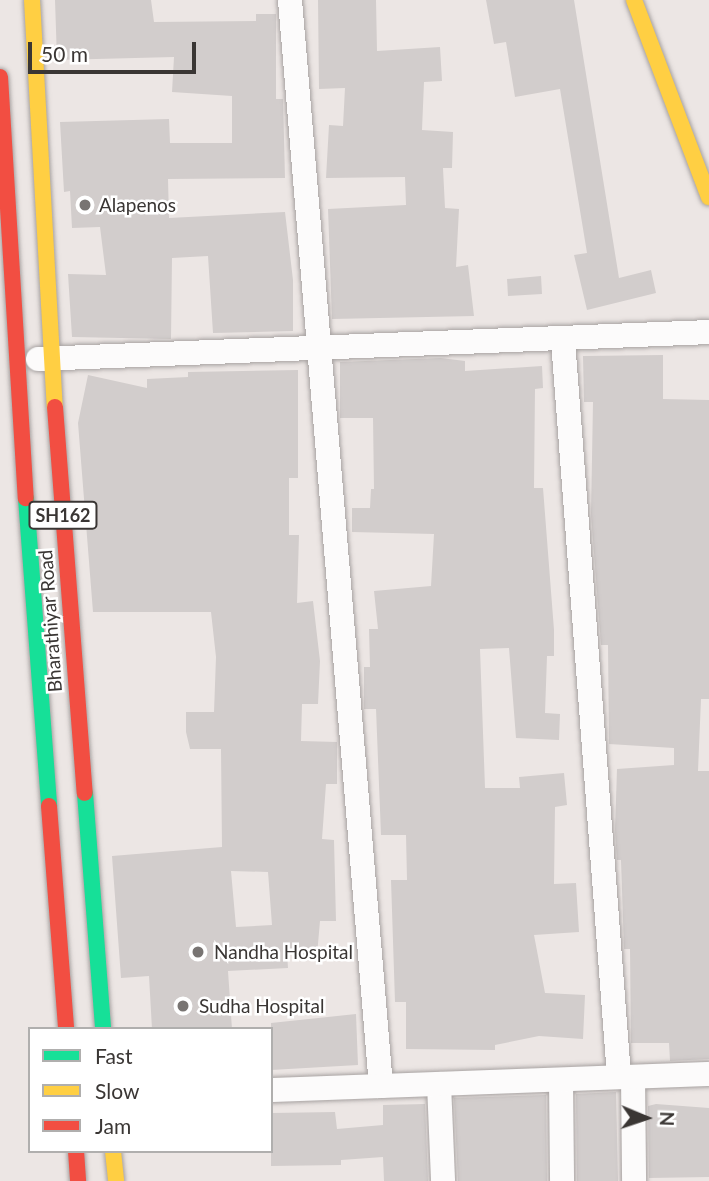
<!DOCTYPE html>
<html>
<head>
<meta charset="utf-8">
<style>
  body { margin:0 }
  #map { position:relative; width:709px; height:1181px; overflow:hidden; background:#ece6e4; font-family:Lato,sans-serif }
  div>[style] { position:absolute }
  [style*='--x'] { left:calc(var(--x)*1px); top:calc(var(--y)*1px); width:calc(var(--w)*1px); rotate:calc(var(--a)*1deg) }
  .building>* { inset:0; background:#d2cdcc }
  .roads { filter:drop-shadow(0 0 2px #a7a2a1) drop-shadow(0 0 2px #a7a2a1) }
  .street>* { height:24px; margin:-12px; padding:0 12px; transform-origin:12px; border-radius:12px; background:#fcfbfb }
  .fast>* { height:16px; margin:-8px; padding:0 8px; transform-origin:8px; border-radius:8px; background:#16e098 }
  .slow>* { height:16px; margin:-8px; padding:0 8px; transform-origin:8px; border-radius:8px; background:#ffcf43 }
  .jam>* { height:16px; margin:-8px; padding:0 8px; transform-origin:8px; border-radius:8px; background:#f24e42 }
  .dots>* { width:19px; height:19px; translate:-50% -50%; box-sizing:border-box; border:4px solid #fff; border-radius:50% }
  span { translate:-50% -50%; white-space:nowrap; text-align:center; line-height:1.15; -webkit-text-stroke:5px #fff; paint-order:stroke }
  .shield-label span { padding:2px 5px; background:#fff; border:2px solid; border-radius:5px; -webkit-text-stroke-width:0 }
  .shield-label { font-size:18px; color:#3a3634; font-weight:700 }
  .poi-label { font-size:19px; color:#3a3634 }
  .left { translate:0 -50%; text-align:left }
  .street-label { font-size:19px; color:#3a3634 }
  .legend { position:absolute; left:28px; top:1027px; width:245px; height:126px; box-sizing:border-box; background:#fff; border:2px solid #b0afae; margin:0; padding:9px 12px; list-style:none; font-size:21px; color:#3a3634 }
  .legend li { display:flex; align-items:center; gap:14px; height:35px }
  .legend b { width:35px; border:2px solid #b0afae }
  .north { position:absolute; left:611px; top:1083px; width:70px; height:70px; -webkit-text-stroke:5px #fff; paint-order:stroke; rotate:92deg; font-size:19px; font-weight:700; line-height:28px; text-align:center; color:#3a3634 }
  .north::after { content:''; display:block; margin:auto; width:24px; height:32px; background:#3a3634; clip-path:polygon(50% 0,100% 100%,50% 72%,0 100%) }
  .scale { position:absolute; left:28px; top:42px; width:168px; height:32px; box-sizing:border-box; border:4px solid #3a3634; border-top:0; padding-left:9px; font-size:21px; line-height:24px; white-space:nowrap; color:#3a3634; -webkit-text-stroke:5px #fff; paint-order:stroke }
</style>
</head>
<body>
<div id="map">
  <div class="building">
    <i style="clip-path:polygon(55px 0,151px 0,154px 22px,256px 21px,256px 14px,276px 14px,276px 99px,283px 99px,285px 178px,168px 179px,169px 218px,285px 212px,293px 280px,293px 331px,213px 333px,208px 256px,172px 258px,171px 339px,72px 337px,68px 274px,106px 275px,100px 227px,72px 228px,70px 191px,64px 192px,60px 122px,169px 119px,170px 143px,232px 143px,232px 96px,172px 92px,174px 57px,57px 60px)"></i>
    <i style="clip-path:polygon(318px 0,376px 0,377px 51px,440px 47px,442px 81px,424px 82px,422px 130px,453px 132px,452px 168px,443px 168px,445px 208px,459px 209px,456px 267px,468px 265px,474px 316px,332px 319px,328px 209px,406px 205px,405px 177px,326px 178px,329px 125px,343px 126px,345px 88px,319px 89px)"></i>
    <i style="clip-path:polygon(486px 0,574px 0,619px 278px,651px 270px,656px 293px,587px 310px,574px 255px,587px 253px,560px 89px,515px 97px,506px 42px,494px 44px)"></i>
    <i style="clip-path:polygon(541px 276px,542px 294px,508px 296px,507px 279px)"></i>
    <i style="clip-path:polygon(663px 355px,663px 399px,709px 400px,709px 699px,701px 699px,698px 771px,709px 771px,709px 1059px,670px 1061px,669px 1043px,631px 1043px,630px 949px,624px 949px,621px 860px,617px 860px,615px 830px,617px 769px,674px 765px,674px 748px,609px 744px,608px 645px,601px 645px,591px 514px,593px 402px,584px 402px,583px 356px)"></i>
    <i style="clip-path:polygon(441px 358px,465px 361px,465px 371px,542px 366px,543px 388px,535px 389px,534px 488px,543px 488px,554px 630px,554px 656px,547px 656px,545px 713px,560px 714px,559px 740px,516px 738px,509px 648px,480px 649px,485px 788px,520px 788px,519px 777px,564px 773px,567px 805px,555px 807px,554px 884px,576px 883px,579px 932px,534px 935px,545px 993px,585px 995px,583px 1039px,539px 1036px,495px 1045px,495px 1050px,406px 1049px,406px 1002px,395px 1002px,391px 880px,407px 880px,406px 835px,381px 835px,376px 709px,364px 709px,364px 667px,370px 667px,369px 629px,378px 629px,374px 591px,431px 586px,434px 534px,352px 532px,352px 508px,370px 508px,371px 489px,374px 489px,373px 418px,340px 418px,340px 362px)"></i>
    <i style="clip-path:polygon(evenodd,298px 370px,298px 478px,289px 478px,289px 535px,299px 535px,297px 603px,313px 601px,320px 661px,318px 704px,302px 704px,301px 741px,337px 742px,337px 784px,326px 784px,322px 839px,334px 840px,336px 921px,320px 921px,317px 955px,287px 953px,288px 968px,228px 971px,232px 1029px,152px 1029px,149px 976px,121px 978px,112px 856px,222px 847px,221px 749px,190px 749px,186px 732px,186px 712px,214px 712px,216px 657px,211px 612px,93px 612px,78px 423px,88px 375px,147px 388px,147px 379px,188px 377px,188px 372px,298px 370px,231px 871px,268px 872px,272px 925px,236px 927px,231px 871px)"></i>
    <i style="clip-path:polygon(356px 1014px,358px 1065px,271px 1070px,271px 1023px)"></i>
    <i style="clip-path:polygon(616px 1092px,618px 1181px,577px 1181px,576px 1094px)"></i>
    <i style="clip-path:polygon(546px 1095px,547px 1181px,458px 1181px,454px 1098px)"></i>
    <i style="clip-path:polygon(425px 1104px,428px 1181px,384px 1181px,383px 1157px,341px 1160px,341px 1165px,271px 1166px,271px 1113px,335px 1112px,337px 1129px,383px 1125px,383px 1105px)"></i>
    <i style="clip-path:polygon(656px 1104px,709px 1108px,709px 1177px,649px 1178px,648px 1106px)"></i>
  </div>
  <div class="roads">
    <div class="street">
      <i style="--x:290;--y:0;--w:1090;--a:85.21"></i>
      <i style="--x:563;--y:340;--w:739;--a:85.65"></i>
      <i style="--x:38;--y:359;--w:672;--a:-2.3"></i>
      <i style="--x:633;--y:1077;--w:104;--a:89.4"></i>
      <i style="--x:561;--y:1081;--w:100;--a:89.4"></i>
      <i style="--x:439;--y:1084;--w:97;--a:87.6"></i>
      <i style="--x:271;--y:1090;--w:438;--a:-2.1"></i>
    </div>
    <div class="fast">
      <i style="--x:26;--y:498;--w:309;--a:85.7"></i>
      <i style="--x:85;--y:793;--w:237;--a:85.6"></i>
    </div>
    <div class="slow">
      <i style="--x:32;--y:0;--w:408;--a:86.8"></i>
      <i style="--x:634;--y:0;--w:211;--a:69.2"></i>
      <i style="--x:113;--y:1151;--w:30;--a:84"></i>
    </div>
    <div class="jam">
      <i style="--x:0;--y:77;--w:422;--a:86.5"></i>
      <i style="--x:55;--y:407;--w:387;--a:85.6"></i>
      <i style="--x:49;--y:806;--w:224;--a:85.6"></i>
      <i style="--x:76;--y:1151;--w:30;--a:86"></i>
    </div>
  </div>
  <div class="dots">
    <i style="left:85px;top:205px;background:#787472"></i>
    <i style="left:198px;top:952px;background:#787472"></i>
    <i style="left:183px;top:1006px;background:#787472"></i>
  </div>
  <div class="shield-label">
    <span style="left:63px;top:515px">SH162</span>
  </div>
  <div class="poi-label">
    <span class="left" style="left:99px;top:205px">Alapenos</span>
    <span class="left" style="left:214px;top:952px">Nandha Hospital</span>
    <span class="left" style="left:199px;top:1006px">Sudha Hospital</span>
  </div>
  <div class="street-label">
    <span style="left:50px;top:621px;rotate:-94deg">Bharathiyar Road</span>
  </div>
  <ul class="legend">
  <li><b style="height:9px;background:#16e098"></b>Fast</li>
  <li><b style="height:9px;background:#ffcf43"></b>Slow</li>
  <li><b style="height:9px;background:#f24e42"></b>Jam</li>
  </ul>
  <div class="north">N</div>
  <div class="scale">50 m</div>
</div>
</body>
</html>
